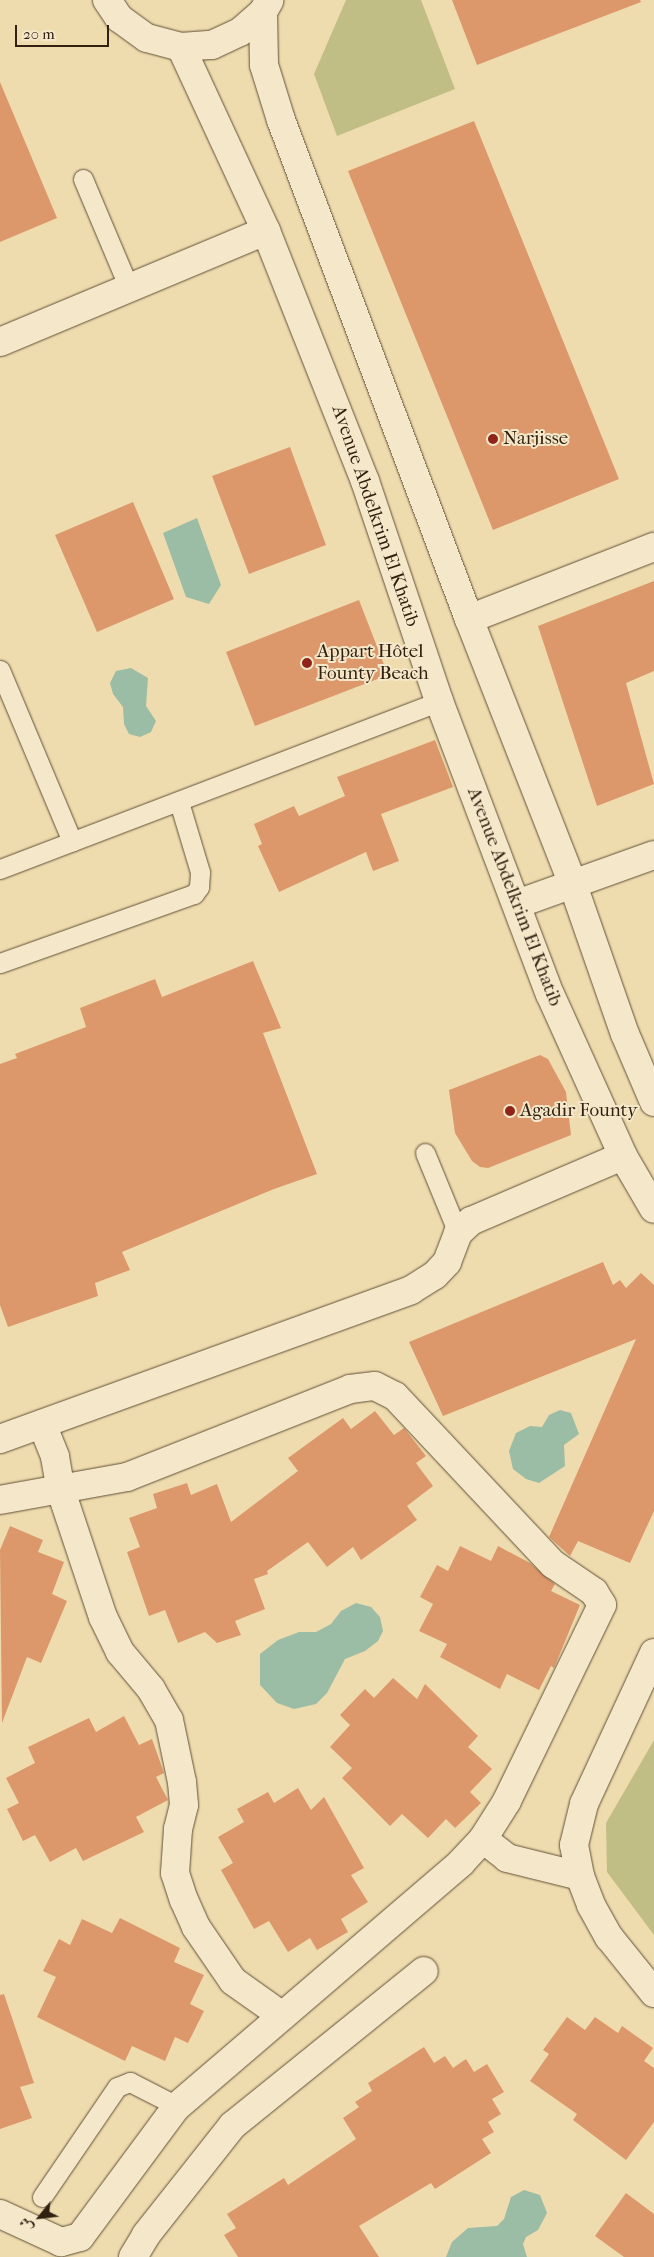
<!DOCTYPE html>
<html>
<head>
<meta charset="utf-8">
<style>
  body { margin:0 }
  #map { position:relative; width:654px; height:2257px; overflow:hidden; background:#efdcae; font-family:"IM FELL French Canon",Amiri,serif }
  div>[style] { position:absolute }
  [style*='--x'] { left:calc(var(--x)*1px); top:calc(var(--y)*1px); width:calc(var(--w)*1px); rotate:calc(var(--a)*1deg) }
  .green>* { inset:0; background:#c1be85 }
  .water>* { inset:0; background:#9bbca5 }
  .building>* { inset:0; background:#dc986b }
  .roads { filter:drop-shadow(0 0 1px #615038) drop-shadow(0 0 1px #615038) }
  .service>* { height:19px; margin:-9.5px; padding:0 9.5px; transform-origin:9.5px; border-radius:9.5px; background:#f5e8ca }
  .minor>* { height:28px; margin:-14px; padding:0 14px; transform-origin:14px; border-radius:14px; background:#f5e8ca }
  .tertiary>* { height:28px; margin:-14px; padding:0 14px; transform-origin:14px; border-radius:14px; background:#f5e8ca }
  .dots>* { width:14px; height:14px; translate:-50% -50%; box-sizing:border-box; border:2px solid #f5e8ca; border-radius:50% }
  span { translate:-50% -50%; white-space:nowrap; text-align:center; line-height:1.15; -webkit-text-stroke:4px #f5e8ca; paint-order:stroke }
  .poi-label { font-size:19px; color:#322110 }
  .left { translate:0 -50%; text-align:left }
  .street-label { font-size:19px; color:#322110 }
  .north { position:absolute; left:15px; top:2192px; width:50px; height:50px; -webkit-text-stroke:4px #f5e8ca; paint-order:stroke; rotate:241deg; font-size:14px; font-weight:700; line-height:20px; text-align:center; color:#322110 }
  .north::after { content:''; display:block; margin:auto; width:18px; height:22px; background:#322110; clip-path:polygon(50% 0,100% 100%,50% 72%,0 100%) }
  .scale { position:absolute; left:15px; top:25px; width:94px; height:22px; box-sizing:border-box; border:2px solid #322110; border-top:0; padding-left:6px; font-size:15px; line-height:18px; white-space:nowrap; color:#322110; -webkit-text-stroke:4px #f5e8ca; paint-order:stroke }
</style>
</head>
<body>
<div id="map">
  <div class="green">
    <i style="clip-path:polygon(346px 0,421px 0,455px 89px,337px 136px,314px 74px)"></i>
    <i style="clip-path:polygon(654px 1740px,654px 1935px,607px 1872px,606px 1823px)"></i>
  </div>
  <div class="water">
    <i style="clip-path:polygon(197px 518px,221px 585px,209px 604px,186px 597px,163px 533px)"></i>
    <i style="clip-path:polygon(131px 668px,148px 678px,146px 706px,156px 721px,151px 732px,140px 737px,129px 734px,124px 724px,123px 707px,113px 694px,110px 683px,116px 671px)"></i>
    <i style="clip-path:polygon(560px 1410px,571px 1413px,579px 1434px,564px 1445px,565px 1466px,539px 1483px,526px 1479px,513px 1469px,509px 1451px,516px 1433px,530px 1426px,542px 1427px,549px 1415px)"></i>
    <i style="clip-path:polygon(356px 1603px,371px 1607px,380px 1617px,383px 1631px,378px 1641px,365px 1651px,345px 1659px,327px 1693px,316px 1704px,294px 1709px,277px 1703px,260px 1685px,260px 1654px,278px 1640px,299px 1632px,316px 1632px,331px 1624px,341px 1611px)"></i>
    <i style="clip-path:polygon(524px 2190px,540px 2195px,547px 2213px,538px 2230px,526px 2237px,523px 2244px,527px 2257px,446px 2257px,452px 2242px,468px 2228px,497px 2226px,504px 2219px,511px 2197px)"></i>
  </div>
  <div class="building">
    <i style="clip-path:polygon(452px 0,640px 0,641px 2px,477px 65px)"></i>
    <i style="clip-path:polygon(0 82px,57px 218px,0 242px)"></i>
    <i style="clip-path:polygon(474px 121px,619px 479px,493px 530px,348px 171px)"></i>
    <i style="clip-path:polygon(290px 447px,326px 545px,249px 574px,212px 476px)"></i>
    <i style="clip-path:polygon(133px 502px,174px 599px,97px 632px,55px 535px)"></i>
    <i style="clip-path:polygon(654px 581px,654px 671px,626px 683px,654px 784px,597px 806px,538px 626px)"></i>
    <i style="clip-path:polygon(359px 600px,388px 675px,255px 726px,226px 652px)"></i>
    <i style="clip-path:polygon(435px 740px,453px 787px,381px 814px,399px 861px,373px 871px,366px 852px,279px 892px,258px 846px,262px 844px,254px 824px,294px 806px,299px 816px,345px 796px,337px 777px)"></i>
    <i style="clip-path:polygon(253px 961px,281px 1028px,263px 1033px,317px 1174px,274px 1189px,122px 1252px,130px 1270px,95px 1283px,98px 1296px,8px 1327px,0 1305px,0 1064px,17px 1058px,15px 1054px,86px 1027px,80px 1008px,155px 979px,162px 997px)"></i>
    <i style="clip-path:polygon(540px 1055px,548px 1059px,566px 1092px,571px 1135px,488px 1168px,480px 1167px,472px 1161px,455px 1133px,449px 1090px)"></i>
    <i style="clip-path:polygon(603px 1262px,613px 1285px,620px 1280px,626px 1288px,641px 1273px,654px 1285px,654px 1511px,630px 1563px,578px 1541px,570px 1556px,549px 1537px,636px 1339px,443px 1416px,409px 1342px)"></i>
    <i style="clip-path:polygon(375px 1411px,394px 1435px,404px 1428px,426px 1456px,416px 1463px,433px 1486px,407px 1506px,417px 1520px,361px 1560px,353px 1547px,327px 1567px,308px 1542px,267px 1571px,268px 1574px,254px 1579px,265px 1609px,235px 1621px,241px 1635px,217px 1643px,205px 1632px,178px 1643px,165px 1610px,149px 1616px,127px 1552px,140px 1547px,129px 1518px,157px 1508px,153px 1494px,187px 1483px,191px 1495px,217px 1484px,231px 1522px,298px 1471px,288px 1458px,343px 1418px,351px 1429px)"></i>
    <i style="clip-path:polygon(10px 1526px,43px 1540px,38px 1552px,64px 1562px,52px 1594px,67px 1601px,41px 1663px,27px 1657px,2px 1723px,0 1550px)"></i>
    <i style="clip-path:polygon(460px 1546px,491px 1561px,498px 1546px,530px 1563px,555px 1584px,551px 1591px,580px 1605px,554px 1668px,551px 1666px,539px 1690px,507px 1674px,500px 1689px,440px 1657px,447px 1644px,419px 1631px,433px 1604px,420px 1597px,437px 1565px,448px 1571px)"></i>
    <i style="clip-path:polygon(393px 1678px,417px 1699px,425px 1684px,478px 1736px,468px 1747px,492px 1769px,470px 1792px,481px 1803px,455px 1828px,446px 1819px,428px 1838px,402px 1814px,390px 1826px,342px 1778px,352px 1768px,330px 1747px,350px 1725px,340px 1715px,365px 1689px,374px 1698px)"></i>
    <i style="clip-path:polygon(124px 1716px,139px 1745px,152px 1739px,164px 1773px,156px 1777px,168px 1800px,136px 1817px,144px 1832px,83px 1861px,76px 1848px,50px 1862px,35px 1835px,23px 1841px,7px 1809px,19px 1803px,6px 1778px,35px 1763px,28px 1747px,89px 1718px,96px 1732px)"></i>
    <i style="clip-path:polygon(298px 1788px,311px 1810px,324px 1797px,364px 1868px,351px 1875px,368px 1902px,341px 1919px,348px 1932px,317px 1950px,310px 1938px,288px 1952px,269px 1921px,254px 1929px,221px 1870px,233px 1863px,218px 1837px,244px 1822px,237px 1809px,268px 1792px,274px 1803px)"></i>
    <i style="clip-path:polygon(120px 1918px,180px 1948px,174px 1962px,204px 1975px,190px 2004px,204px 2011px,188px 2043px,175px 2037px,165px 2061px,132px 2046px,125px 2061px,37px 2017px,56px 1977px,43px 1971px,59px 1939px,70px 1945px,82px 1919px,112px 1933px)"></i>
    <i style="clip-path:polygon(4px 1994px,34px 2083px,20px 2087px,32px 2118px,0 2129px,0 1995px)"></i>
    <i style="clip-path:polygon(567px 2017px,585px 2030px,595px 2017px,618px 2033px,622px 2026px,653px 2048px,644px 2061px,654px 2068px,654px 2122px,626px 2160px,573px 2120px,577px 2114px,530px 2081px,549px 2054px,543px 2050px)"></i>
    <i style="clip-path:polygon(424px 2047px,434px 2063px,445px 2056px,453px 2068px,466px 2059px,474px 2072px,487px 2064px,504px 2092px,492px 2099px,501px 2114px,488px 2122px,494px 2132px,482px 2139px,491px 2153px,435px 2189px,431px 2183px,359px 2226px,379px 2257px,238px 2257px,224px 2235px,236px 2228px,227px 2214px,284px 2178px,288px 2185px,356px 2139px,343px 2118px,359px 2107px,355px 2102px,372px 2091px,368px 2083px)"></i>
    <i style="clip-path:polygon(626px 2193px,654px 2214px,654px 2257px,624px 2257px,595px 2236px)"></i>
  </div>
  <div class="roads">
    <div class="service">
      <i style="--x:83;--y:179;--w:118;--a:67.1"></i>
      <i style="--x:0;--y:670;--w:186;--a:67.2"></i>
      <i style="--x:0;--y:869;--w:470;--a:-20.9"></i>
      <i style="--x:0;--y:963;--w:206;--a:-19.6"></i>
      <i style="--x:194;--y:894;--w:9;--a:-54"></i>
      <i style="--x:199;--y:887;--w:15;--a:-86"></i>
      <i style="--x:200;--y:872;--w:73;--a:-106.7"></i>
      <i style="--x:425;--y:1153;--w:87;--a:67.6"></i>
      <i style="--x:42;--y:2197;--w:133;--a:-55.7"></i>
      <i style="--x:117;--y:2087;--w:14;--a:-21"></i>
      <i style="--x:130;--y:2082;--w:53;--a:27.1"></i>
    </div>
    <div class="minor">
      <i style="--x:0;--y:342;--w:288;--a:-22.7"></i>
      <i style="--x:469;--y:619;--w:199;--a:-21.3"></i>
      <i style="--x:517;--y:904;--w:145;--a:-19.7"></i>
      <i style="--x:42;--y:1424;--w:35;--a:68"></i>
      <i style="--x:55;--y:1457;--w:35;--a:80"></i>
      <i style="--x:61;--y:1491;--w:133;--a:71.6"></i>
      <i style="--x:103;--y:1617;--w:39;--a:64"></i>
      <i style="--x:120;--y:1652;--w:48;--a:50"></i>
      <i style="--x:151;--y:1689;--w:36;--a:60"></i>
      <i style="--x:169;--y:1720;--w:63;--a:78.2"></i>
      <i style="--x:182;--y:1782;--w:23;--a:85"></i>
      <i style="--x:184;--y:1805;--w:25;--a:104"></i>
      <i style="--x:178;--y:1829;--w:44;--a:93.9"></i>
      <i style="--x:175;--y:1873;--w:28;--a:72"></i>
      <i style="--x:184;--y:1900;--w:30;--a:66"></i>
      <i style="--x:196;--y:1927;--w:65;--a:55.6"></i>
      <i style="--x:233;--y:1981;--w:59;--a:35.3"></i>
      <i style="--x:0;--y:1439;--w:437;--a:-19.9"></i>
      <i style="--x:411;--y:1290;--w:28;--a:-32"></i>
      <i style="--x:435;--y:1275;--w:18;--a:-47"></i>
      <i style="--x:447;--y:1262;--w:31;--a:-69"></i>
      <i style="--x:458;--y:1233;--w:18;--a:-43"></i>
      <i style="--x:471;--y:1221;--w:165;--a:-23.2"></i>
      <i style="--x:0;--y:1500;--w:129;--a:-10.3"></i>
      <i style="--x:127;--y:1477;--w:240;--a:-21.5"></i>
      <i style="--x:350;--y:1389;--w:25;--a:-7"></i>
      <i style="--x:375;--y:1386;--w:22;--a:27"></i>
      <i style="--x:395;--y:1396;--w:231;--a:46.8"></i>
      <i style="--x:553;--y:1564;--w:50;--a:34.3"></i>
      <i style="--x:594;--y:1592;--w:15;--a:58"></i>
      <i style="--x:602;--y:1605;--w:218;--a:115.9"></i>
      <i style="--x:507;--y:1801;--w:45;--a:122.3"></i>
      <i style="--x:483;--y:1839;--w:33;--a:133"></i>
      <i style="--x:461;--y:1863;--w:374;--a:139.4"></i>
      <i style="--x:177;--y:2106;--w:163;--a:126.5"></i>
      <i style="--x:80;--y:2237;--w:20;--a:165"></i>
      <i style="--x:61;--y:2242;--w:67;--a:-155.3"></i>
      <i style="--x:654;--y:1653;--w:166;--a:114.9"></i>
      <i style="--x:584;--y:1804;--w:42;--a:103.7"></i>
      <i style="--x:574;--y:1845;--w:32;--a:79"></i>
      <i style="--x:580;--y:1876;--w:31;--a:69"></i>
      <i style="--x:591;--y:1905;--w:37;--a:61"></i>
      <i style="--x:609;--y:1937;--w:72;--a:51.2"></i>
      <i style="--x:483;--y:1839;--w:31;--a:38"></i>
      <i style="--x:507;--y:1858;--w:75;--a:13.9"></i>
      <i style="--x:133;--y:2257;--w:26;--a:-59"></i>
      <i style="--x:146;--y:2235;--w:140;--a:-51.7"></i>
      <i style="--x:233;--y:2125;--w:245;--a:-38.9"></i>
    </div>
    <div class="tertiary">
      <i style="--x:107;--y:0;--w:22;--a:56"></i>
      <i style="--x:119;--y:18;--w:34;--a:36"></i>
      <i style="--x:147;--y:38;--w:35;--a:15"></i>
      <i style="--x:181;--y:47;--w:31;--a:-4"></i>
      <i style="--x:212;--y:45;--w:31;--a:-25"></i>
      <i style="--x:240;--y:32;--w:30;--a:-41"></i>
      <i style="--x:263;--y:12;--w:13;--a:-61"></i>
      <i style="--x:263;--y:12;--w:53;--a:88.9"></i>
      <i style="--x:264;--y:65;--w:58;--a:72.8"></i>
      <i style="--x:281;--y:120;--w:533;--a:69.36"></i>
      <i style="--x:469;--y:619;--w:286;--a:68.6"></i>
      <i style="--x:573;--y:885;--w:158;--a:70.8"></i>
      <i style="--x:625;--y:1034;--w:74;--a:66.9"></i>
      <i style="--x:181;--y:47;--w:203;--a:65.2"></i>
      <i style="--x:266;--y:231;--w:269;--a:68.4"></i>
      <i style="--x:365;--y:481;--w:232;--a:71.4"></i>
      <i style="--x:439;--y:701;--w:313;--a:69.3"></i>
      <i style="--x:550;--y:994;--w:178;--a:65.7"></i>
      <i style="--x:623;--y:1156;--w:61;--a:59.7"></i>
    </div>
  </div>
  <div class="dots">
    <i style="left:493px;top:439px;background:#8f2418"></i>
    <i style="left:307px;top:663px;background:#8f2418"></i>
    <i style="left:510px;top:1111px;background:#8f2418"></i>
  </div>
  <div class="poi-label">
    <span class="left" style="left:503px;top:439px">Narjisse</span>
    <span class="left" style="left:317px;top:663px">Appart Hôtel<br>Founty Beach</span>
    <span class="left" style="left:520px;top:1111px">Agadir Founty</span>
  </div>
  <div class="street-label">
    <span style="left:375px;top:516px;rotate:71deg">Avenue Abdelkrim El Khatib</span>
    <span style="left:514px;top:897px;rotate:69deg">Avenue Abdelkrim El Khatib</span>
  </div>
  <div class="north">ش</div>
  <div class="scale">20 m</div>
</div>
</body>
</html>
